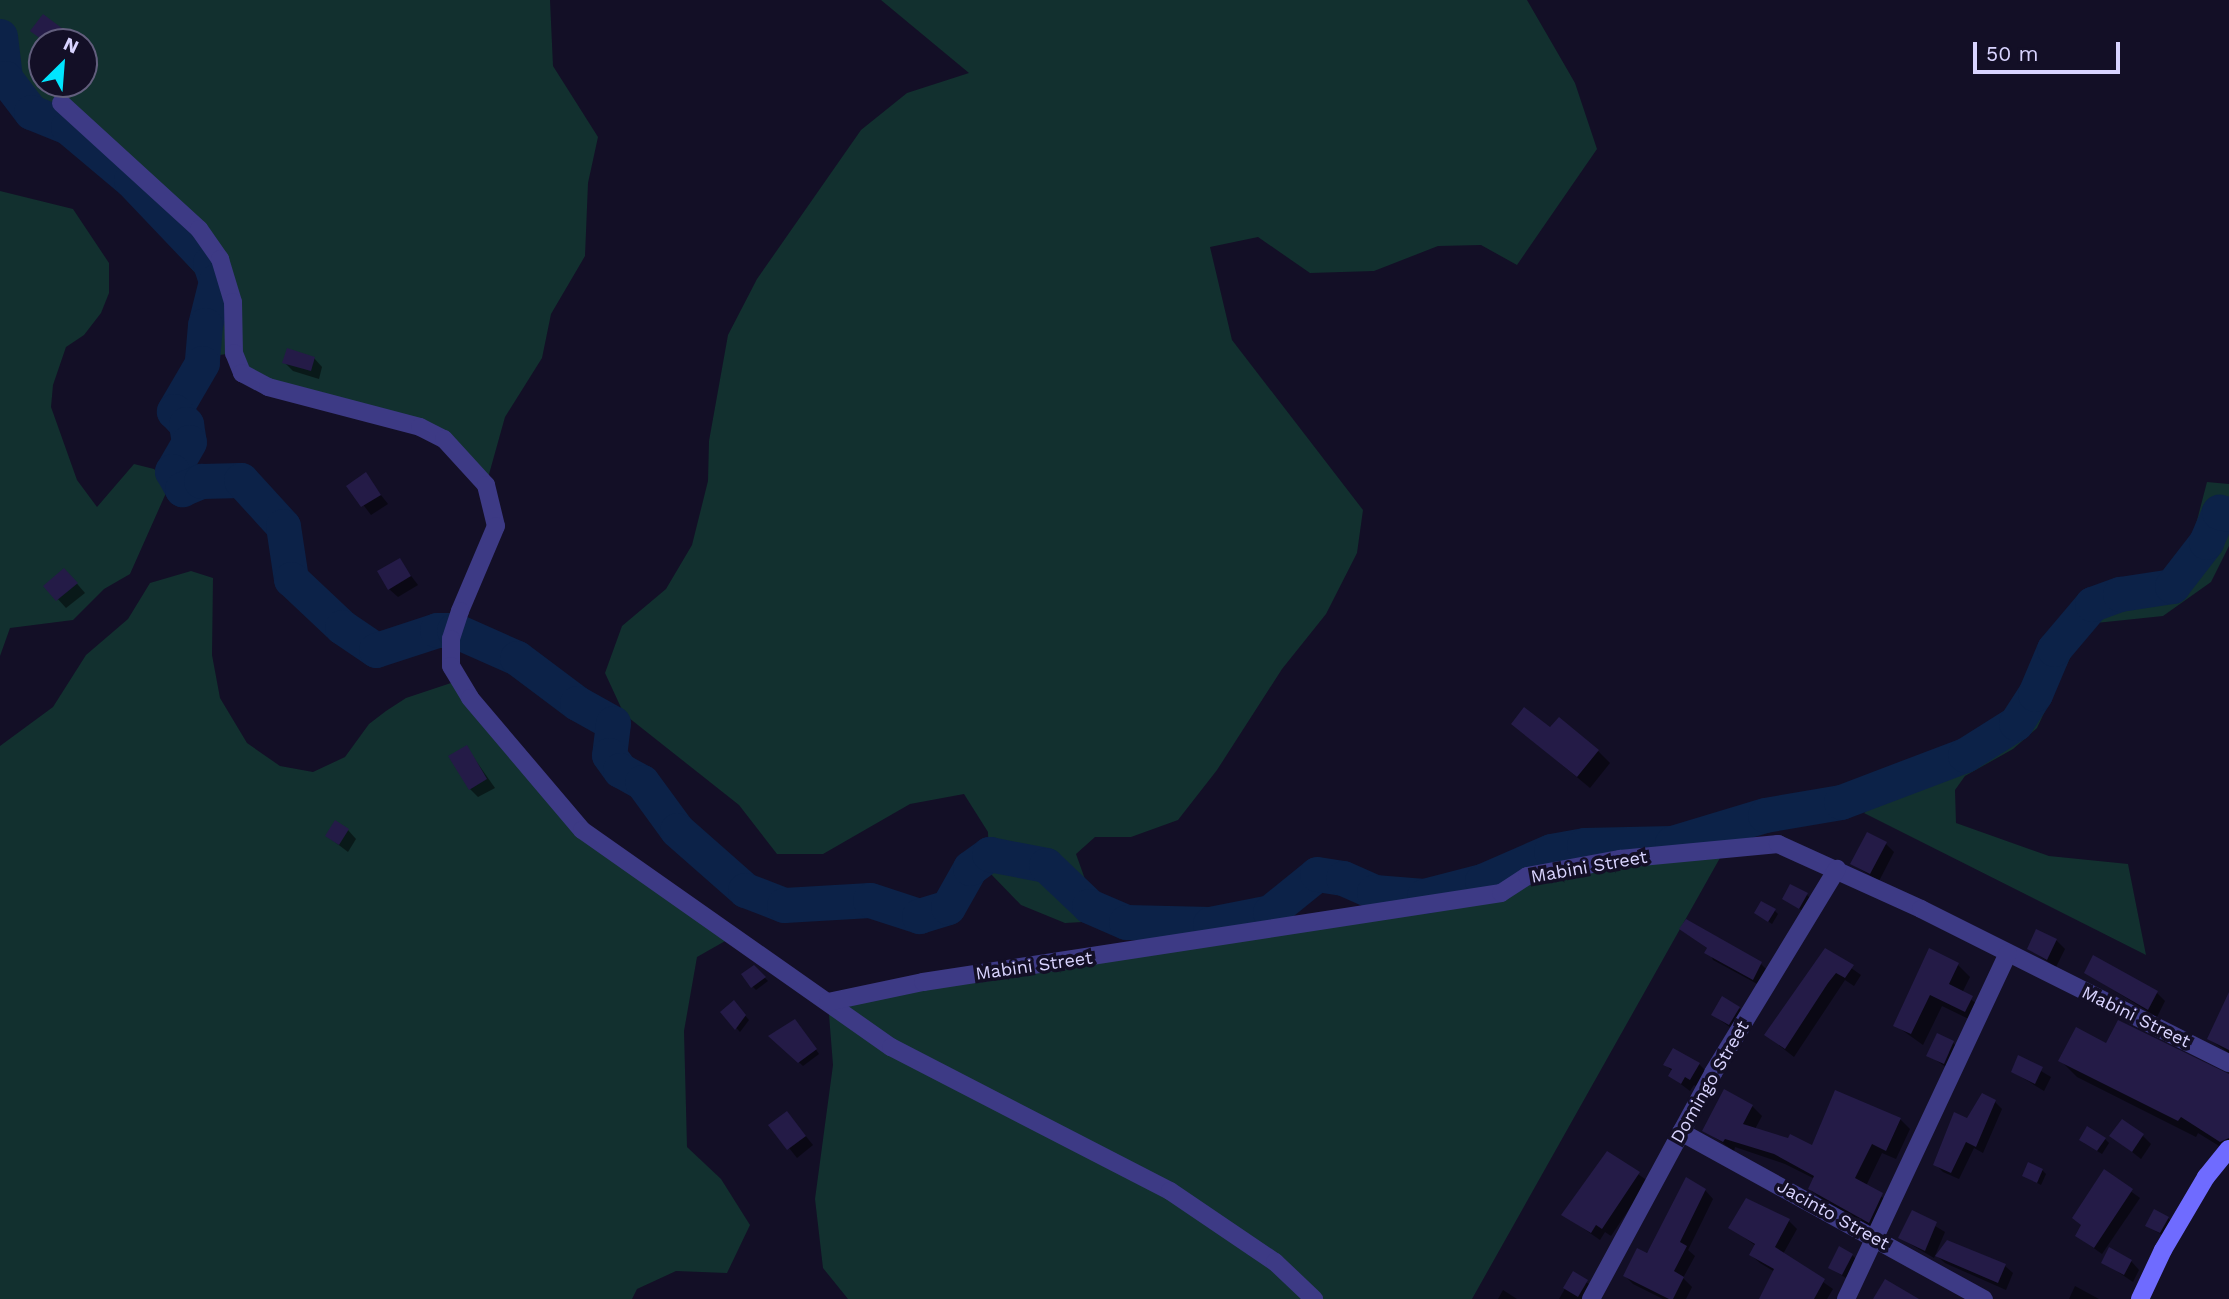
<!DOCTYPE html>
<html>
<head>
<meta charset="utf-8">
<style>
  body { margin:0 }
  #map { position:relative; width:2229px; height:1299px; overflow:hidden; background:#130f26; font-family:"Work Sans",sans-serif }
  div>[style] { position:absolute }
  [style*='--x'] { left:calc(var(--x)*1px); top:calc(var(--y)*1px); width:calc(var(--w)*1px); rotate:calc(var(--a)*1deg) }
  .green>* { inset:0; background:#12302f }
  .shadow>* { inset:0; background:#0007 }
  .river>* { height:35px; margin:-17.5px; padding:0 17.5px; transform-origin:17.5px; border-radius:17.5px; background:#0c2248 }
  .building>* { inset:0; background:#241b47 }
  .minor>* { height:18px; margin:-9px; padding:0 9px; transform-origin:9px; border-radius:9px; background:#3d3a85 }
  .secondary>* { height:18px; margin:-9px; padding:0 9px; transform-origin:9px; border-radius:9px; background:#6f6bff }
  span { translate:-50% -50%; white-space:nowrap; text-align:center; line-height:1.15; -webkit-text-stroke:7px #130f26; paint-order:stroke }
  .street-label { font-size:18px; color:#d9d4ff }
  .north { position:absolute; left:28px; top:28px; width:70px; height:70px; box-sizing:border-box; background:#130f26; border:2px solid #625e7d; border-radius:50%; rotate:25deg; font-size:19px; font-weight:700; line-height:28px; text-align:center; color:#d9d4ff }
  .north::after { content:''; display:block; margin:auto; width:24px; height:32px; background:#00e5ff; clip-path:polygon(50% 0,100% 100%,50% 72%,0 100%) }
  .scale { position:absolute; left:1973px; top:42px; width:147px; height:32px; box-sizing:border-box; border:4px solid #d9d4ff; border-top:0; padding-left:9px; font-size:21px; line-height:24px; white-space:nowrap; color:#d9d4ff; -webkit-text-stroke:5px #130f26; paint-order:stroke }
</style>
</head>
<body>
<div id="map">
  <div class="green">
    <i style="clip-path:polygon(evenodd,0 0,550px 0,553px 66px,598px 137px,588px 183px,585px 256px,551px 314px,542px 358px,505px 417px,486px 485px,444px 439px,268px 387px,234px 353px,198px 358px,209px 338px,214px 310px,208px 287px,123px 193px,36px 123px,23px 94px,8px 40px,0 31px,0 0,42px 42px,84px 42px,84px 84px,42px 84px,42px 42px)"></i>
    <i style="clip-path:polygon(881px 0,1527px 0,1575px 83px,1597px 149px,1517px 265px,1481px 245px,1438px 246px,1374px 271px,1310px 273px,1258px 237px,1210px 247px,1232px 340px,1363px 510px,1357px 553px,1326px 614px,1282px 669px,1217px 770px,1178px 820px,1131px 837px,1095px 837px,1076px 854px,1100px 921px,1065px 923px,1021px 905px,989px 872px,988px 832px,964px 794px,910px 804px,823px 854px,777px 854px,739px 805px,624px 714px,605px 673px,622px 626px,666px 589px,692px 545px,708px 481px,709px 441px,728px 335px,757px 279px,861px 130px,907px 93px,969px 73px)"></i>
    <i style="clip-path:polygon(0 191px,73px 209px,109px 263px,109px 293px,101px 313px,84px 335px,66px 347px,53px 385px,51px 407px,77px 480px,97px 507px,134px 464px,154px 469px,170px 484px,130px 574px,104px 589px,73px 620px,10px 628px,0 656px)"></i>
    <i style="clip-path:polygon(2207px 482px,2229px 484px,2229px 546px,2211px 582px,2163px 616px,2096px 623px,2077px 643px,2037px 728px,2013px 749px,1965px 776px,1955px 790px,1956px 823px,2049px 856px,2128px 864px,2146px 955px,1864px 813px,1908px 776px,1955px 752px,2014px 707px,2050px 630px,2073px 605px,2103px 592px,2153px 580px,2179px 559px,2195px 528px)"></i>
    <i style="clip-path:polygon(191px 571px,213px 578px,212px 655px,220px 698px,247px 743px,280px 766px,313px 772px,345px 757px,369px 724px,386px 711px,406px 698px,457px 681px,562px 809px,734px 936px,697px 957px,684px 1031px,687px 1147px,721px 1179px,750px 1225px,727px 1273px,676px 1271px,637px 1289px,632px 1299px,0 1299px,0 746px,53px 707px,86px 655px,128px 619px,150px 583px)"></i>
    <i style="clip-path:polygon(1725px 849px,1472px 1299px,848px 1299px,823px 1268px,815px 1199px,833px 1065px,828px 1002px,1501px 893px,1527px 876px)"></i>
  </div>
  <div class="shadow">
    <i style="clip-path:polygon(43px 16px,71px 38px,68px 42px,44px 42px,33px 31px)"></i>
    <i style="clip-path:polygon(314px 358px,322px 367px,319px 379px,293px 371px,284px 362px)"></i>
    <i style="clip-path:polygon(365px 475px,388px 504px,371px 515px,349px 486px)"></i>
    <i style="clip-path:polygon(399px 560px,418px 585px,398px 597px,389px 589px)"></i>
    <i style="clip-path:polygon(73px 579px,85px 593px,66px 608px,46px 586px)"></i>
    <i style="clip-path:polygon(1513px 724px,1551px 729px,1598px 751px,1610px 763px,1590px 788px)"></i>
    <i style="clip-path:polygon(467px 748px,495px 788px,478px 797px,470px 789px)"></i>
    <i style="clip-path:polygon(348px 830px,356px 839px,348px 852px,327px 836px)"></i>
    <i style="clip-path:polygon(1886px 844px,1894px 852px,1879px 881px,1852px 864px)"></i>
    <i style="clip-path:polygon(1807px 895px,1810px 898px,1803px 911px,1788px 902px)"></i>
    <i style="clip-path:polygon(1775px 911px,1778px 914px,1772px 924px,1756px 913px)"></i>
    <i style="clip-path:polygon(1682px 929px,1761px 964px,1768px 971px,1761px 986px,1713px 960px,1708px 949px)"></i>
    <i style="clip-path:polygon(2056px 940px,2065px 949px,2056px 967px,2029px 949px)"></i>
    <i style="clip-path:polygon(1826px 950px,1861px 975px,1854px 986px,1845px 980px,1794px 1057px,1766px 1035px)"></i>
    <i style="clip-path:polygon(1930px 950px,1958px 965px,1970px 977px,1962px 993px,1984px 1009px,1977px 1023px,1942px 1006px,1923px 1045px,1895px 1025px)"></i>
    <i style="clip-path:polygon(754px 967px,768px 981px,756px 990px,752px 986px)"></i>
    <i style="clip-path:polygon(2086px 973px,2157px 993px,2165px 1001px,2157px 1017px)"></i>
    <i style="clip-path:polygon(733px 1002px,749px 1020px,740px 1032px,722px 1012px)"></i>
    <i style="clip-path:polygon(1739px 1008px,1747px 1017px,1738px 1033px,1713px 1015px)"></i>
    <i style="clip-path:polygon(2229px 1020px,2229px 1053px,2209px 1039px)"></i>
    <i style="clip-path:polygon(799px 1025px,819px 1054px,803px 1066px,771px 1036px)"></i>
    <i style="clip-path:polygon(1953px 1043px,1962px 1051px,1952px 1071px,1928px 1055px)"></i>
    <i style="clip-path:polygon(2107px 1045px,2229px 1077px,2229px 1152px,2198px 1133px,2196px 1137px,2077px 1077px,2060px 1060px)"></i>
    <i style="clip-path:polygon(2019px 1058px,2051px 1077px,2044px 1091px,2013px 1072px)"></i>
    <i style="clip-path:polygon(1665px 1064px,1699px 1064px,1708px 1073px,1699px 1088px,1694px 1085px,1690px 1091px,1670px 1076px,1672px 1071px)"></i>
    <i style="clip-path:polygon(1995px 1102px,2002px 1109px,1983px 1153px,1974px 1148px,1959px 1179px,1943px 1172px,1935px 1164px)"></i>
    <i style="clip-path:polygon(1752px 1106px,1762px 1116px,1755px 1129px,1813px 1148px,1900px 1119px,1910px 1129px,1896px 1159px,1882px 1153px,1866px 1186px,1892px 1204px,1879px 1231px,1820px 1198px,1810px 1189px,1815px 1179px,1785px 1164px,1735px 1147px,1734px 1151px,1704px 1130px)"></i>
    <i style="clip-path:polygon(787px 1113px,813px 1145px,797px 1158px,771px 1125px)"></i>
    <i style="clip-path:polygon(2112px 1136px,2143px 1136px,2151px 1144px,2141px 1159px)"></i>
    <i style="clip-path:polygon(2105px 1139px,2109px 1143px,2102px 1154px,2084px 1143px)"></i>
    <i style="clip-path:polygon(1607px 1153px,1648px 1181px,1611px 1236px,1605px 1232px,1600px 1240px,1564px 1215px)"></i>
    <i style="clip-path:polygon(2042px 1170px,2046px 1174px,2041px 1185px,2024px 1176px)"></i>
    <i style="clip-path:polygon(2104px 1172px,2140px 1198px,2102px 1254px,2077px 1236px)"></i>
    <i style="clip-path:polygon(1705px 1190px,1713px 1199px,1688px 1250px,1695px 1256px,1683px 1278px,1692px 1287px,1686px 1299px,1663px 1299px,1633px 1284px,1625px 1276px)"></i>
    <i style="clip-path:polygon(1912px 1212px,1945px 1232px,1934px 1258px,1900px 1238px)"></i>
    <i style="clip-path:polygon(2168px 1218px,2172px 1222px,2164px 1236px,2147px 1226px)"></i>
    <i style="clip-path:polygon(1789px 1221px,1797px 1229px,1783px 1254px,1833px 1289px,1827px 1299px,1761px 1299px,1775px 1272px,1760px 1263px,1751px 1255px,1756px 1246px,1731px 1228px)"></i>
    <i style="clip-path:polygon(1947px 1242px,2005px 1266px,2013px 1273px,2006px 1290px,1945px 1263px,1937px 1256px)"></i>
    <i style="clip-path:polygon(1852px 1255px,1856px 1259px,1846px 1278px,1830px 1268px)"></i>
    <i style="clip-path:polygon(2131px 1261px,2139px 1270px,2133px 1282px,2103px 1262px)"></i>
    <i style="clip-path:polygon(1574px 1273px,1594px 1288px,1588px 1299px,1559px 1299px)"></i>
    <i style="clip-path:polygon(2075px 1286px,2099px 1299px,2069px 1299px)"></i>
    <i style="clip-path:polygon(1503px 1290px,1517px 1299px,1498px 1299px)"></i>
  </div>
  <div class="river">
    <i style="--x:0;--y:36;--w:42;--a:83.2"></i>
    <i style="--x:5;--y:78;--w:43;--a:52.6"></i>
    <i style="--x:31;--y:112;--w:40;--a:22"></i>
    <i style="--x:68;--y:127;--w:82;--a:40.1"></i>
    <i style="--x:131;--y:180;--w:115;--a:46.4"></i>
    <i style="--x:210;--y:263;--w:19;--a:72"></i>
    <i style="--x:216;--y:281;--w:45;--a:104"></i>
    <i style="--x:205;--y:325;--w:38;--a:95"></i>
    <i style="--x:202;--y:363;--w:56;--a:120.3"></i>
    <i style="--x:174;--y:411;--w:18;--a:47"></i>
    <i style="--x:186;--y:424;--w:18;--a:81"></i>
    <i style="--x:189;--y:442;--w:34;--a:120"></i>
    <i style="--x:172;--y:471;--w:21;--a:61"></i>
    <i style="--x:182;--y:489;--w:21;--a:-23"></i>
    <i style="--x:201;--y:481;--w:40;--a:-1.4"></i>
    <i style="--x:241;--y:480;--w:62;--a:47.6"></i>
    <i style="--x:283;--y:526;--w:54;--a:81.4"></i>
    <i style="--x:291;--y:579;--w:70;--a:43.3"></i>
    <i style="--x:342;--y:627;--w:41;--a:34.1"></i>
    <i style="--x:376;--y:650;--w:64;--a:-18.2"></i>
    <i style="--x:437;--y:630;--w:17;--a:0"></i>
    <i style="--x:454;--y:630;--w:69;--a:24"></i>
    <i style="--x:517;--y:658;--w:75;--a:36.9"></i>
    <i style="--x:577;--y:703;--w:41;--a:29.1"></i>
    <i style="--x:613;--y:723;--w:32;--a:97"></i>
    <i style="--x:609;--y:755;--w:19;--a:54"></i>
    <i style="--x:620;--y:770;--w:25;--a:29"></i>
    <i style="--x:642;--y:782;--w:59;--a:53.9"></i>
    <i style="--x:677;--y:830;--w:91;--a:41.4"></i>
    <i style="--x:745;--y:890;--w:42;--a:21"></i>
    <i style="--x:784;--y:905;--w:86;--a:-3.3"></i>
    <i style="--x:870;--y:900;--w:52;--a:18.1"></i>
    <i style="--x:919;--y:916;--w:30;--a:-17"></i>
    <i style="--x:948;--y:907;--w:45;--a:-60.6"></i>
    <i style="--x:970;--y:868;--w:24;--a:-36"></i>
    <i style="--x:989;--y:854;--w:58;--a:10.9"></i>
    <i style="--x:1046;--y:865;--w:59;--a:43.6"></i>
    <i style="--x:1089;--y:906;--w:40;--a:23.4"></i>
    <i style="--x:1126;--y:922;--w:84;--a:1.4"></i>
    <i style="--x:1210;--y:924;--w:61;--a:-11.3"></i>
    <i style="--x:1270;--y:912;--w:60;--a:-39"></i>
    <i style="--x:1317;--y:874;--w:26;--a:9"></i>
    <i style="--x:1343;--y:878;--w:34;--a:24"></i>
    <i style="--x:1374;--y:892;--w:50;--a:4.6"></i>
    <i style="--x:1424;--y:896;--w:60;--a:-14.5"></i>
    <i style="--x:1482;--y:881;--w:75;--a:-23.5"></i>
    <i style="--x:1551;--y:851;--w:34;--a:-10"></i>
    <i style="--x:1584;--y:845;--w:88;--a:-1.3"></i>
    <i style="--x:1672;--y:843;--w:97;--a:-16.8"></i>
    <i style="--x:1765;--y:815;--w:77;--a:-9.7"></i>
    <i style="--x:1841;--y:802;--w:133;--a:-20.8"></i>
    <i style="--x:1965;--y:755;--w:60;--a:-32.1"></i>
    <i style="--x:2016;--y:723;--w:35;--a:-57"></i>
    <i style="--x:2035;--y:694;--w:49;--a:-67.1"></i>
    <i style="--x:2054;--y:649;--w:59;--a:-49.8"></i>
    <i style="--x:2092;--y:604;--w:30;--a:-20"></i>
    <i style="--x:2120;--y:594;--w:53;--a:-8.7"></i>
    <i style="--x:2172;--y:586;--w:56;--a:-52.3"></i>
    <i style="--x:2206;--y:542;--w:33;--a:-67"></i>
    <i style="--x:2219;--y:512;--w:10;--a:11"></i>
  </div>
  <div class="building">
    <i style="clip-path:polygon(43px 14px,63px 29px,54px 42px,45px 42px,30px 31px)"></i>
    <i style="clip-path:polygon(287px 348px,315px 357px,311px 371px,282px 363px)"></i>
    <i style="clip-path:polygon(366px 472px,381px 495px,361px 507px,346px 486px)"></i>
    <i style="clip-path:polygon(400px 558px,411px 576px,388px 590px,377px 571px)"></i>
    <i style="clip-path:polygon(64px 568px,78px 583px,56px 601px,43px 586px)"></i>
    <i style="clip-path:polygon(1524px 707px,1550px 727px,1559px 717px,1599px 750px,1577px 777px,1511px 724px)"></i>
    <i style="clip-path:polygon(467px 745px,487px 779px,469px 790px,448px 756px)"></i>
    <i style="clip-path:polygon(335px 820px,349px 829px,339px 845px,325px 836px)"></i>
    <i style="clip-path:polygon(1867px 832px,1887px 842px,1870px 874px,1850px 864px)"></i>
    <i style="clip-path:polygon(1790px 884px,1808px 893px,1799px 909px,1782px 899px)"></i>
    <i style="clip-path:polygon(1761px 901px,1776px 909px,1768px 922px,1754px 913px)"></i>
    <i style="clip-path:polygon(1686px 919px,1762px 962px,1753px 980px,1704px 953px,1707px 948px,1679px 929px)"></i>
    <i style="clip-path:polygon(2036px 929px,2057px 939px,2047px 960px,2027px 949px)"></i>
    <i style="clip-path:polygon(1825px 948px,1854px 965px,1845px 978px,1836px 973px,1828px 983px,1785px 1049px,1764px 1035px)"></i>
    <i style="clip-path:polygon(1929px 948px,1959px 963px,1949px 984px,1973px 996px,1965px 1012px,1930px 995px,1911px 1034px,1893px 1026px)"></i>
    <i style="clip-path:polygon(2093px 955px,2158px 991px,2148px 1010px,2084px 973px)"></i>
    <i style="clip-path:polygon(754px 965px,766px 977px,751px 988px,741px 974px)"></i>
    <i style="clip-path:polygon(2229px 992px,2229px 1050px,2207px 1039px)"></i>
    <i style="clip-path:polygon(1722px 996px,1740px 1007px,1729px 1025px,1711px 1015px)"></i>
    <i style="clip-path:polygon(734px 1000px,746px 1015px,735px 1030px,720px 1012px)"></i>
    <i style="clip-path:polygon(795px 1019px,817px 1049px,798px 1063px,768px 1036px)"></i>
    <i style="clip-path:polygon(2118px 1020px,2229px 1074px,2229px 1138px,2220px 1142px,2181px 1117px,2178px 1121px,2058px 1061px,2076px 1027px,2106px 1043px)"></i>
    <i style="clip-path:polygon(1937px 1033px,1954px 1041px,1944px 1064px,1926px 1056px)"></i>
    <i style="clip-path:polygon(1673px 1048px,1700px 1063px,1690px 1080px,1685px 1077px,1681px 1084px,1668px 1076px,1672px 1069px,1663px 1065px)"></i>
    <i style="clip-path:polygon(2018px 1055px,2043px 1067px,2035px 1084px,2011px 1072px)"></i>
    <i style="clip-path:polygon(1724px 1089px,1753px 1105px,1743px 1124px,1788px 1138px,1790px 1134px,1812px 1145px,1835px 1090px,1901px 1118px,1886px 1151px,1872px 1144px,1855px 1178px,1883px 1193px,1869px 1223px,1808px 1189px,1814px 1176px,1774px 1154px,1725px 1139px,1723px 1142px,1702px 1131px)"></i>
    <i style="clip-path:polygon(1982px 1093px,1996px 1100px,1976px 1147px,1966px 1142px,1951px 1173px,1933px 1165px,1954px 1112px,1967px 1118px)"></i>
    <i style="clip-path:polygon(787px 1111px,806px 1136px,787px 1150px,768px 1125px)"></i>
    <i style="clip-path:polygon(2122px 1119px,2144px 1134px,2132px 1152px,2109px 1136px)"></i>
    <i style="clip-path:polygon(2087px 1126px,2106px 1138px,2097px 1151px,2079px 1140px)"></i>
    <i style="clip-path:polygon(1607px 1151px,1640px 1172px,1602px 1229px,1596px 1225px,1591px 1233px,1561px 1215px)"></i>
    <i style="clip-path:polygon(2028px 1162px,2043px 1169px,2037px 1183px,2022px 1176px)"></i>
    <i style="clip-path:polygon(2104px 1169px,2133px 1189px,2094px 1248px,2075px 1236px,2081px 1225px,2072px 1218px)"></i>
    <i style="clip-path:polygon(1686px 1177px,1706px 1189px,1680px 1242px,1687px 1246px,1674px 1271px,1684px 1277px,1673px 1299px,1669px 1299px,1623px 1276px,1637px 1248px,1647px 1253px)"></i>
    <i style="clip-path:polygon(1746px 1198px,1790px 1219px,1775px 1247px,1825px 1279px,1814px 1299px,1759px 1299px,1774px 1269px,1749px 1255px,1755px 1244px,1728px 1228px)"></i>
    <i style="clip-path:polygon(2154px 1209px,2169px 1217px,2160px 1233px,2145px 1226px)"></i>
    <i style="clip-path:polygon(1912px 1210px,1937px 1222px,1925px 1251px,1898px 1238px)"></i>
    <i style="clip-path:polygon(1947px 1240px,2006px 1264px,1998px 1283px,1935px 1256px)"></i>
    <i style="clip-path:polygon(1839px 1246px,1853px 1254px,1842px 1275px,1828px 1268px)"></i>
    <i style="clip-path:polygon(2109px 1247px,2132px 1260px,2124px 1275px,2101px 1263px)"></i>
    <i style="clip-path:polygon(1573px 1271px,1588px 1280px,1578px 1297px,1563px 1288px)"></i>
    <i style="clip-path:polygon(1885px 1279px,1919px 1299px,1873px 1299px)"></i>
  </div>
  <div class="minor">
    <i style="--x:61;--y:103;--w:187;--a:42.4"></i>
    <i style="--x:199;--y:229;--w:37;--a:55"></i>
    <i style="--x:220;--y:259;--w:45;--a:73.2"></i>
    <i style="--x:233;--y:302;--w:51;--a:88.9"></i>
    <i style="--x:234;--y:353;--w:22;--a:68"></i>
    <i style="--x:242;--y:373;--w:30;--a:28"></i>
    <i style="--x:268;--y:387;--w:157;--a:14.7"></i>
    <i style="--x:420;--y:427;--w:27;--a:27"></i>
    <i style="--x:444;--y:439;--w:62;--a:47.6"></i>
    <i style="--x:486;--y:485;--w:42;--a:76.3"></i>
    <i style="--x:496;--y:526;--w:92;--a:113"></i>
    <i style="--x:460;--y:611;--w:29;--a:108"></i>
    <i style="--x:451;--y:639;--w:27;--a:90"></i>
    <i style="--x:451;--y:666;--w:37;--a:59"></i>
    <i style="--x:470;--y:698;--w:173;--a:49.7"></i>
    <i style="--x:582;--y:830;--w:378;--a:35.1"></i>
    <i style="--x:891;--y:1047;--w:314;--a:27.3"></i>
    <i style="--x:1170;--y:1191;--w:127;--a:34.1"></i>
    <i style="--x:1275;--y:1262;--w:54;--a:43.5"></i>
    <i style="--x:828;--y:1002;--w:97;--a:-11.9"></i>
    <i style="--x:923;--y:982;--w:585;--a:-8.75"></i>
    <i style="--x:1501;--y:893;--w:31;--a:-33"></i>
    <i style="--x:1527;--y:876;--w:95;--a:-10.4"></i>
    <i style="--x:1620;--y:859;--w:159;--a:-5.4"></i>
    <i style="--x:1778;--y:844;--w:157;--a:24.4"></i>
    <i style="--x:1921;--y:909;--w:344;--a:26.6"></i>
    <i style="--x:1681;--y:1132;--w:346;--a:28.9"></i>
    <i style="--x:1591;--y:1299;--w:257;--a:-61.6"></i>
    <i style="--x:1713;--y:1073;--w:239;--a:-58.7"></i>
    <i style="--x:1846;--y:1299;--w:382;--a:-64.9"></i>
  </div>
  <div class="secondary">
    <i style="--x:2140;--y:1299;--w:54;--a:-64.9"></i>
    <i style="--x:2163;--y:1250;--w:85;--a:-59.5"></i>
    <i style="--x:2206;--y:1177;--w:36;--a:-51"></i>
  </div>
  <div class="street-label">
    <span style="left:1589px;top:867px;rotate:-10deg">Mabini Street</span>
    <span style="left:1034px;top:966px;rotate:-8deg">Mabini Street</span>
    <span style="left:2136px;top:1017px;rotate:26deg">Mabini Street</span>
    <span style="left:1710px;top:1082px;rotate:-60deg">Domingo Street</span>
    <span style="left:1833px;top:1215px;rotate:29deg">Jacinto Street</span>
  </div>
  <div class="north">N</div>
  <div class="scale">50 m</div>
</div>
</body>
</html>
